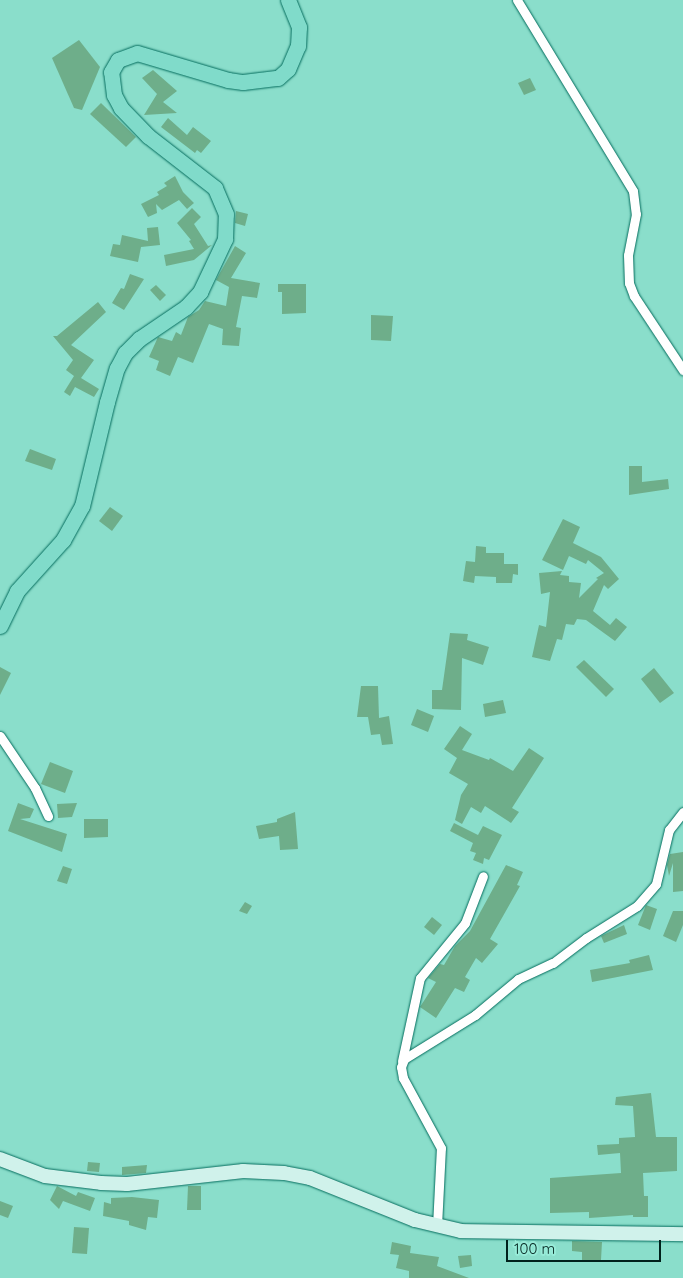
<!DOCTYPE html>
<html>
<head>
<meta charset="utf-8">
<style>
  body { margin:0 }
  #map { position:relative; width:683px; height:1278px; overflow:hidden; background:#8adecb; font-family:Quicksand,sans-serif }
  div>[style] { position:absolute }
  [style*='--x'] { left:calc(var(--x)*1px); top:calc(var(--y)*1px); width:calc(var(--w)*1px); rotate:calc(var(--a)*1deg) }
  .building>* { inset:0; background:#6eae8a }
  .roads { filter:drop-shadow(0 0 1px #056d5e) drop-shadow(0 0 1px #056d5e) }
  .minor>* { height:9px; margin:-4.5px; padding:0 4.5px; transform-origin:4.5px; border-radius:4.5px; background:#fff }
  .secondary>* { height:14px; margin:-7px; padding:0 7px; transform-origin:7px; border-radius:7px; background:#d0f2eb }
  .trunk>* { height:15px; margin:-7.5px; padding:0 7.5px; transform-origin:7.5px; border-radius:7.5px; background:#80dbca }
  span { translate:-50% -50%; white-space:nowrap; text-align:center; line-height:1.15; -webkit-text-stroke:5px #97ebd8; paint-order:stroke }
  .scale { position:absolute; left:506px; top:1240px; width:155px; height:22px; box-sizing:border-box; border:2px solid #00211b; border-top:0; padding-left:6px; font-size:15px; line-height:18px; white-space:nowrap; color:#00211b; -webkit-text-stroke:4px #97ebd8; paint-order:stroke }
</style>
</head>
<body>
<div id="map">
  <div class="building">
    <i style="clip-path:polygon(79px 40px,100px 67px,82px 110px,74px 108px,52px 58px)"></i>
    <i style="clip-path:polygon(153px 70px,177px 91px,163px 102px,177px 113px,144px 115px,157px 94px,142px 78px)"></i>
    <i style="clip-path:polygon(530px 78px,536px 90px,524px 95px,518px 83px)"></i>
    <i style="clip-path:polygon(101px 103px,136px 137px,126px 147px,90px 114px)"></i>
    <i style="clip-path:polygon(168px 118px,187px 135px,193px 127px,211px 141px,201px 153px,197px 150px,195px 153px,161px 127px)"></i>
    <i style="clip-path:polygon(175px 176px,183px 192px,194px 203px,187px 209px,179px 200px,162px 210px,156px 204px,157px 213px,148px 217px,141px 204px,159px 195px,157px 192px,167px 186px,164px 183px)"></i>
    <i style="clip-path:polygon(192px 208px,201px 217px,194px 224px,208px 246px,212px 245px,194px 260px,166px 266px,164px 255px,194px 249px,189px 241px,191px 240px,177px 223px)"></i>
    <i style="clip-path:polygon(236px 211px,248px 214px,245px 226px,235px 223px)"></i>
    <i style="clip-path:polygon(158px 227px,160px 245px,141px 247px,138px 262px,110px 256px,113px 244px,120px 245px,122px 235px,148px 241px,147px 228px)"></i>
    <i style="clip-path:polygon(235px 246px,246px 253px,231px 278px,260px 283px,257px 298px,242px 296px,236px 327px,241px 328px,239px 346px,222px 345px,223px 329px,209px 324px,193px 363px,178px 357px,170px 376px,156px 370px,159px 361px,149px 357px,158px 337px,172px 341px,176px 332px,181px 335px,188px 317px,199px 310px,205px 301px,226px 306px,229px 287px,216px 280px)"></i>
    <i style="clip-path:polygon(130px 274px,144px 279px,124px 310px,112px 303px,121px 288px,124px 289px)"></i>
    <i style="clip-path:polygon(278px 284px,306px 284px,306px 313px,282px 314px,282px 292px,278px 292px)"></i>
    <i style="clip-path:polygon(156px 285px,166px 295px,160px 301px,150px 290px)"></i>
    <i style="clip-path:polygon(98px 302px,106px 312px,71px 345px,94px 360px,81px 378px,99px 389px,94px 397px,75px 387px,70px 396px,64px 392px,74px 376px,66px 370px,73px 360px,53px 336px,57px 336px)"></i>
    <i style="clip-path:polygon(371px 315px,393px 316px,391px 341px,371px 340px)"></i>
    <i style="clip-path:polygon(30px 449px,56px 459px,52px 470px,25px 461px)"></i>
    <i style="clip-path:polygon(629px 466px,642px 466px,642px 482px,668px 479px,669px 489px,629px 495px)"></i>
    <i style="clip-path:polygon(110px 507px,123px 516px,112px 531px,99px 521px)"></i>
    <i style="clip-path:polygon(563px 519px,580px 527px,573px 543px,601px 557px,619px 579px,608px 589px,604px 585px,593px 611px,610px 625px,616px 618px,627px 627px,615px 641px,586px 620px,577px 619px,574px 625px,566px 624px,562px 640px,557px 639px,550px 661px,532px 657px,539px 625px,546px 627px,550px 592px,541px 594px,539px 573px,562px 571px,560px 575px,569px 576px,569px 582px,581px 583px,579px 598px,598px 579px,596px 578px,604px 573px,588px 560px,586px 564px,569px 556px,563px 570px,542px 560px)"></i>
    <i style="clip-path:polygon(476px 546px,486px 547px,486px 553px,504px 553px,504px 564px,518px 564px,518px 575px,513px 574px,512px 583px,496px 583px,496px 577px,475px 576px,474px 583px,463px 581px,466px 561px,475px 562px)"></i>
    <i style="clip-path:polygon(450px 633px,468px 634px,467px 640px,489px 647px,483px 665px,462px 658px,461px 710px,432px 709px,432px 690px,442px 690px)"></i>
    <i style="clip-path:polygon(584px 660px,614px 689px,606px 697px,576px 667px)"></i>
    <i style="clip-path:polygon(0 667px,11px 673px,0 695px)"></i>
    <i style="clip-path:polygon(654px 668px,674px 693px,660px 703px,641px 679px)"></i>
    <i style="clip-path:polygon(361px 686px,378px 686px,379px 718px,389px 716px,393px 744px,382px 745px,380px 734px,371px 735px,368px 717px,357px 717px)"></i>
    <i style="clip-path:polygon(503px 700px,506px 713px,485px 717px,483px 704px)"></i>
    <i style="clip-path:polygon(417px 709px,434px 716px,428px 732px,411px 725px)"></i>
    <i style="clip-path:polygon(460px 726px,472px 734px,462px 750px,489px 760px,490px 758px,513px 771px,529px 748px,544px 758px,512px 808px,519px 812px,511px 823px,485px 806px,481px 813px,471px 807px,462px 824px,455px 820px,461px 795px,468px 784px,449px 773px,457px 758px,444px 749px)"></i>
    <i style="clip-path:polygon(50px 762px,73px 771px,65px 793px,41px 784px)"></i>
    <i style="clip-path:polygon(18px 803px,34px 809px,30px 818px,20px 819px,67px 834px,62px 852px,8px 831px)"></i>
    <i style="clip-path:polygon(77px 803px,72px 817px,58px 818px,57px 804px)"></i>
    <i style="clip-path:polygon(295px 812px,298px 849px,280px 850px,279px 836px,259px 839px,256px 826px,277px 822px,277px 819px)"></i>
    <i style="clip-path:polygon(84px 819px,108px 819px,108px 837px,84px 838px)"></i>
    <i style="clip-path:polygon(454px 823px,478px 835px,483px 826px,502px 835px,489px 860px,484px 858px,483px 864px,473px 860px,476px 853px,470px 851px,473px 843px,450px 831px)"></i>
    <i style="clip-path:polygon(683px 852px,683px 891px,673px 892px,673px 863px,669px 876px,667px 865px,670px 854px)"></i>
    <i style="clip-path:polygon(506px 865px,523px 872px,517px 885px,520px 886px,490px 939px,498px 944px,482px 963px,476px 958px,465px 977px,470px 980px,464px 992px,455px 988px,436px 1018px,420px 1007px,436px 982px,428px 978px,440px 964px,444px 965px,455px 946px,470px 931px)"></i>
    <i style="clip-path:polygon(63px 866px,72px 869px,67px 884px,57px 881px)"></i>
    <i style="clip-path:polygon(245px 902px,252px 906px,247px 914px,239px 911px)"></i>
    <i style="clip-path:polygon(646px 905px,657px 909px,650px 930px,638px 925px)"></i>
    <i style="clip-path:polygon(673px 911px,683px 911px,683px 925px,676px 942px,663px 936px)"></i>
    <i style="clip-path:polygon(432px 917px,442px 925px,434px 935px,424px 927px)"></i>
    <i style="clip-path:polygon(624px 925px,627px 934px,604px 943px,601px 936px)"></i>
    <i style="clip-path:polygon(649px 955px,653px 970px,592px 982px,590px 970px,630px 963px,629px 960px)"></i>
    <i style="clip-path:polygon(651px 1093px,656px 1137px,677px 1137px,677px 1171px,643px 1173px,644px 1196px,648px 1196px,648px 1217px,633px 1217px,633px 1215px,589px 1218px,589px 1212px,550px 1213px,550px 1178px,621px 1173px,620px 1153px,598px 1155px,597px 1145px,619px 1144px,619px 1138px,635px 1137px,633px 1106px,615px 1105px,616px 1097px)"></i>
    <i style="clip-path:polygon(88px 1162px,100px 1163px,99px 1172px,87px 1171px)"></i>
    <i style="clip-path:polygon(147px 1165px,146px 1173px,122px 1175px,122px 1167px)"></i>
    <i style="clip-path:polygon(57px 1186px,76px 1196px,78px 1192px,95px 1198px,90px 1211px,63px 1201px,59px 1209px,50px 1200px)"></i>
    <i style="clip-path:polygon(188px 1186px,201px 1186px,201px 1210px,187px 1210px)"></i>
    <i style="clip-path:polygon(132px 1197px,159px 1200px,157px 1218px,148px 1217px,146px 1230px,129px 1225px,129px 1221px,103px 1216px,104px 1202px,111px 1204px,111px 1198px)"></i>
    <i style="clip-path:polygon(0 1201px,13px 1206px,8px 1218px,0 1215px)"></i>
    <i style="clip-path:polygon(74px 1227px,89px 1228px,87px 1254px,72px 1253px)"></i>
    <i style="clip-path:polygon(572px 1241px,602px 1242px,601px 1260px,582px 1260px,582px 1252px,572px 1251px)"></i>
    <i style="clip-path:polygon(392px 1242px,411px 1246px,410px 1253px,439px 1257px,437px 1266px,469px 1278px,409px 1278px,409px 1271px,396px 1268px,399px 1255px,390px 1254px)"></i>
    <i style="clip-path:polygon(471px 1255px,472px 1266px,460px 1268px,458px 1256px)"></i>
  </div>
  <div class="roads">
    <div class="minor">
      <i style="--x:517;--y:0;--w:223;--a:58.7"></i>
      <i style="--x:633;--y:191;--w:23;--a:83"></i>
      <i style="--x:636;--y:214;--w:42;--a:101"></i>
      <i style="--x:628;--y:255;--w:28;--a:88"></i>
      <i style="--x:629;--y:283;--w:14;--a:69"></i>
      <i style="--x:634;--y:296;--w:89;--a:56.5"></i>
      <i style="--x:0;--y:736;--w:63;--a:56.1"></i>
      <i style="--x:35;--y:788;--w:31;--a:65"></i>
      <i style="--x:402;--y:1061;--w:85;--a:-77.8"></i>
      <i style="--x:420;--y:978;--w:71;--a:-50.7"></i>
      <i style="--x:465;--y:923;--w:50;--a:-69"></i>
      <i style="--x:437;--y:1226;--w:78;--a:-87.1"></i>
      <i style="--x:441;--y:1148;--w:80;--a:-118.5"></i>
      <i style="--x:403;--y:1078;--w:11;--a:-100"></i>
      <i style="--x:401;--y:1067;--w:9;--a:-69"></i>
      <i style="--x:404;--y:1059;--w:84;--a:-31.8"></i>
      <i style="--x:475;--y:1015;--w:56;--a:-39.9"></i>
      <i style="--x:518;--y:979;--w:38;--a:-25"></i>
      <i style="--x:553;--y:963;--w:41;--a:-37.1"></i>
      <i style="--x:586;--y:938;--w:60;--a:-32.1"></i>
      <i style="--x:637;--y:906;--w:29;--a:-49"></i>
      <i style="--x:656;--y:884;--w:56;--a:-76.5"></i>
      <i style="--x:669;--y:830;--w:23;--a:-52"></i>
    </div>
    <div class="secondary">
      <i style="--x:0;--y:1159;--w:48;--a:20.7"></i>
      <i style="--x:45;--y:1176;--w:56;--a:7.1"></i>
      <i style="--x:101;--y:1183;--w:26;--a:2"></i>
      <i style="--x:127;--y:1184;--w:117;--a:-6.4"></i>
      <i style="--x:243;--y:1171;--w:41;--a:2.8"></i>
      <i style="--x:284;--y:1173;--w:26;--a:11"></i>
      <i style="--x:310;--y:1178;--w:113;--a:21.8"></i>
      <i style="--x:415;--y:1220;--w:47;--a:13.4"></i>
      <i style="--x:461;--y:1231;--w:222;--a:0.8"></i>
    </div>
    <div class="trunk">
      <i style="--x:0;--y:626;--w:39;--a:-64"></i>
      <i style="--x:17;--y:591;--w:69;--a:-48"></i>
      <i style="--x:63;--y:540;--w:39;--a:-61"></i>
      <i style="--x:82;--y:506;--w:107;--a:-76.5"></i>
      <i style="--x:107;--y:402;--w:35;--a:-74"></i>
      <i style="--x:117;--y:368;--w:17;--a:-62"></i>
      <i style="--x:125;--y:353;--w:20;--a:-45"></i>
      <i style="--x:139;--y:339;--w:57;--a:-34.2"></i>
      <i style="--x:186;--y:307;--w:21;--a:-47"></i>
      <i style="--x:200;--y:292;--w:59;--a:-64.7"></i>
      <i style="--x:225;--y:239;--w:25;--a:-88"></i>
      <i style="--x:226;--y:214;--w:28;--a:-113"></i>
      <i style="--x:215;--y:188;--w:85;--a:-142.2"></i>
      <i style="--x:148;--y:136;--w:39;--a:-134"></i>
      <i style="--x:121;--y:108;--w:15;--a:-118"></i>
      <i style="--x:114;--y:95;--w:23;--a:-97"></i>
      <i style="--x:111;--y:72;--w:14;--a:-60"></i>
      <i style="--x:118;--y:60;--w:20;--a:-20"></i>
      <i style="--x:137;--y:53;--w:95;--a:16.5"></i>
      <i style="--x:228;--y:80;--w:15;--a:8"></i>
      <i style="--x:243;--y:82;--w:35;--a:-7"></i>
      <i style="--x:278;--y:78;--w:13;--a:-42"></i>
      <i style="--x:288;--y:69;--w:25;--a:-67"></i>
      <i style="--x:298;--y:46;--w:19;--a:-87"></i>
      <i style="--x:299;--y:27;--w:29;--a:-112"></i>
    </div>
  </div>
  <div class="scale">100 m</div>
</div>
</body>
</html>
